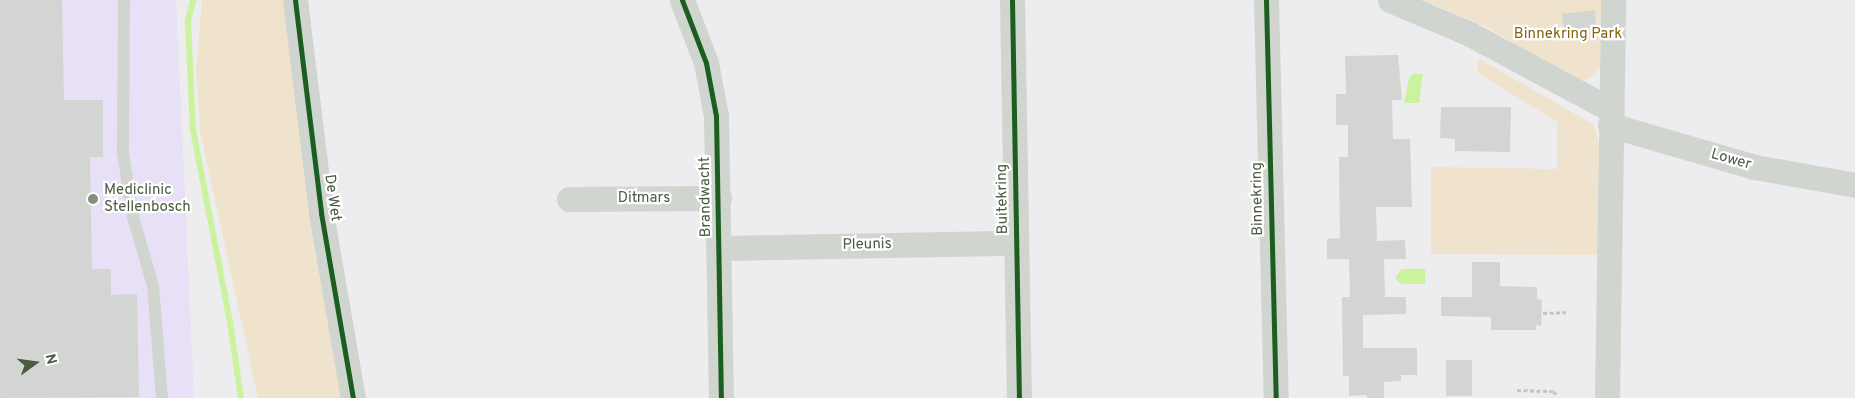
<!DOCTYPE html>
<html>
<head>
<meta charset="utf-8">
<style>
  body { margin:0 }
  #map { position:relative; width:1855px; height:398px; overflow:hidden; background:#edecee; font-family:Overpass,sans-serif }
  div>[style] { position:absolute }
  [style*='--x'] { left:calc(var(--x)*1px); top:calc(var(--y)*1px); width:calc(var(--w)*1px); rotate:calc(var(--a)*1deg) }
  .medical>* { inset:0; background:#e8e0f6 }
  .green>* { inset:0; background:#f0e3ce }
  .water>* { inset:0; background:#cbf29e }
  .stream>* { height:6px; margin:-3px; padding:0 3px; transform-origin:3px; border-radius:3px; background:#cbf29e }
  .building>* { inset:0; background:#d3d5d3 }
  .path>* { height:3px; margin-top:-1.5px; transform-origin:0; background:repeating-linear-gradient(90deg,#c5c5b8 0 4px,transparent 0 6.5px) }
  .lane>* { height:12px; margin:-6px; padding:0 6px; transform-origin:6px; border-radius:6px; background:#d1d5cf }
  .street>* { height:25px; margin:-12.5px; padding:0 12.5px; transform-origin:12.5px; border-radius:12.5px; background:#d1d5cf }
  .cycleway>* { height:5px; margin:-2.5px; padding:0 2.5px; transform-origin:2.5px; border-radius:2.5px; background:#1b5e20 }
  .dots>* { width:14px; height:14px; translate:-50% -50%; box-sizing:border-box; border:2px solid #fff; border-radius:50% }
  span { translate:-50% -50%; white-space:nowrap; text-align:center; line-height:1.15; -webkit-text-stroke:4.5px #fff; paint-order:stroke }
  .park-label { font-size:15px; color:#82650d }
  .street-label { font-size:15px; color:#495b42 }
  .poi-label { font-size:15px; color:#495b42 }
  .left { translate:0 -50%; text-align:left }
  .north { position:absolute; left:10px; top:338px; width:50px; height:50px; -webkit-text-stroke:4px #fff; paint-order:stroke; rotate:76deg; font-size:14px; font-weight:700; line-height:20px; text-align:center; color:#495b42 }
  .north::after { content:''; display:block; margin:auto; width:18px; height:22px; background:#495b42; clip-path:polygon(50% 0,100% 100%,50% 72%,0 100%) }
</style>
</head>
<body>
<div id="map">
  <div class="medical">
    <i style="clip-path:polygon(0 0,176px 0,194px 398px,0 398px)"></i>
  </div>
  <div class="green">
    <i style="clip-path:polygon(202px 0,283px 0,341px 398px,258px 398px,200px 131px,196px 72px)"></i>
    <i style="clip-path:polygon(1423px 0,1604px 0,1601px 67px,1589px 79px,1580px 80px,1557px 70px,1487px 27px)"></i>
    <i style="clip-path:polygon(1478px 58px,1594px 125px,1599px 144px,1598px 255px,1431px 254px,1431px 167px,1557px 169px,1557px 122px,1478px 73px)"></i>
  </div>
  <div class="water">
    <i style="clip-path:polygon(1413px 74px,1423px 74px,1419px 103px,1404px 103px,1409px 79px)"></i>
    <i style="clip-path:polygon(1402px 269px,1425px 269px,1425px 284px,1401px 284px,1395px 278px)"></i>
  </div>
  <div class="stream">
    <i style="--x:193;--y:0;--w:22;--a:103"></i>
    <i style="--x:188;--y:21;--w:109;--a:87.4"></i>
    <i style="--x:193;--y:130;--w:196;--a:79.1"></i>
    <i style="--x:230;--y:322;--w:77;--a:81.8"></i>
  </div>
  <div class="building">
    <i style="clip-path:polygon(0 0,62px 0,64px 100px,103px 100px,103px 157px,90px 157px,92px 269px,111px 269px,111px 295px,137px 294px,139px 397px,0 398px)"></i>
    <i style="clip-path:polygon(1595px 10px,1596px 27px,1564px 30px,1562px 14px)"></i>
    <i style="clip-path:polygon(1398px 55px,1402px 100px,1392px 100px,1393px 139px,1410px 139px,1412px 207px,1376px 207px,1377px 241px,1405px 240px,1406px 259px,1384px 259px,1385px 297px,1406px 297px,1406px 314px,1363px 315px,1363px 348px,1417px 348px,1417px 375px,1401px 375px,1401px 381px,1384px 382px,1384px 398px,1367px 398px,1367px 395px,1349px 396px,1349px 376px,1343px 376px,1342px 297px,1350px 297px,1349px 259px,1327px 259px,1327px 239px,1340px 238px,1339px 157px,1348px 157px,1348px 125px,1336px 125px,1336px 94px,1346px 94px,1345px 56px)"></i>
    <i style="clip-path:polygon(1441px 107px,1511px 107px,1510px 152px,1455px 151px,1455px 139px,1440px 138px)"></i>
    <i style="clip-path:polygon(1472px 262px,1500px 262px,1500px 286px,1537px 287px,1537px 299px,1542px 300px,1541px 326px,1536px 325px,1536px 330px,1491px 330px,1491px 317px,1441px 316px,1441px 297px,1472px 297px)"></i>
    <i style="clip-path:polygon(1446px 360px,1472px 360px,1472px 396px,1446px 396px)"></i>
  </div>
  <div class="path">
    <i style="--x:1543;--y:313;--w:23;--a:-2"></i>
    <i style="--x:1517;--y:390;--w:38;--a:2"></i>
    <i style="--x:1555;--y:391;--w:7;--a:90"></i>
  </div>
  <div class="lane">
    <i style="--x:124;--y:0;--w:153;--a:90.4"></i>
    <i style="--x:123;--y:153;--w:65;--a:81.1"></i>
    <i style="--x:133;--y:217;--w:72;--a:73.8"></i>
    <i style="--x:153;--y:286;--w:112;--a:85.4"></i>
  </div>
  <div class="street">
    <i style="--x:295;--y:0;--w:215;--a:83"></i>
    <i style="--x:321;--y:213;--w:188;--a:80.2"></i>
    <i style="--x:682;--y:0;--w:67;--a:69.1"></i>
    <i style="--x:706;--y:63;--w:54;--a:79.3"></i>
    <i style="--x:716;--y:116;--w:282;--a:89"></i>
    <i style="--x:1012;--y:0;--w:398;--a:89"></i>
    <i style="--x:1266;--y:0;--w:398;--a:88.6"></i>
    <i style="--x:1390;--y:0;--w:87;--a:23"></i>
    <i style="--x:1470;--y:34;--w:160;--a:28.3"></i>
    <i style="--x:1610;--y:125;--w:151;--a:16.2"></i>
    <i style="--x:1755;--y:167;--w:102;--a:10.2"></i>
    <i style="--x:569;--y:199;--w:150;--a:-0.4"></i>
    <i style="--x:719;--y:248;--w:297;--a:-1"></i>
    <i style="--x:1607;--y:398;--w:398;--a:-89.1"></i>
  </div>
  <div class="cycleway">
    <i style="--x:295;--y:0;--w:215;--a:83"></i>
    <i style="--x:321;--y:213;--w:188;--a:80.2"></i>
    <i style="--x:682;--y:0;--w:67;--a:69.1"></i>
    <i style="--x:706;--y:63;--w:54;--a:79.3"></i>
    <i style="--x:716;--y:116;--w:282;--a:89"></i>
    <i style="--x:1012;--y:0;--w:398;--a:89"></i>
    <i style="--x:1266;--y:0;--w:398;--a:88.6"></i>
  </div>
  <div class="dots">
    <i style="left:93px;top:199px;background:#828e7e"></i>
  </div>
  <div class="park-label">
    <span style="left:1568px;top:35px">Binnekring Park</span>
  </div>
  <div class="street-label">
    <span style="left:1731px;top:160px;rotate:16deg">Lower</span>
    <span style="left:706px;top:197px;rotate:-91deg">Brandwacht</span>
    <span style="left:332px;top:198px;rotate:82deg">De Wet</span>
    <span style="left:644px;top:199px">Ditmars</span>
    <span style="left:1003px;top:199px;rotate:-91deg">Buitekring</span>
    <span style="left:1258px;top:199px;rotate:-91deg">Binnekring</span>
    <span style="left:867px;top:245px;rotate:-1deg">Pleunis</span>
  </div>
  <div class="poi-label">
    <span class="left" style="left:104px;top:199px">Mediclinic<br>Stellenbosch</span>
  </div>
  <div class="north">N</div>
</div>
</body>
</html>
